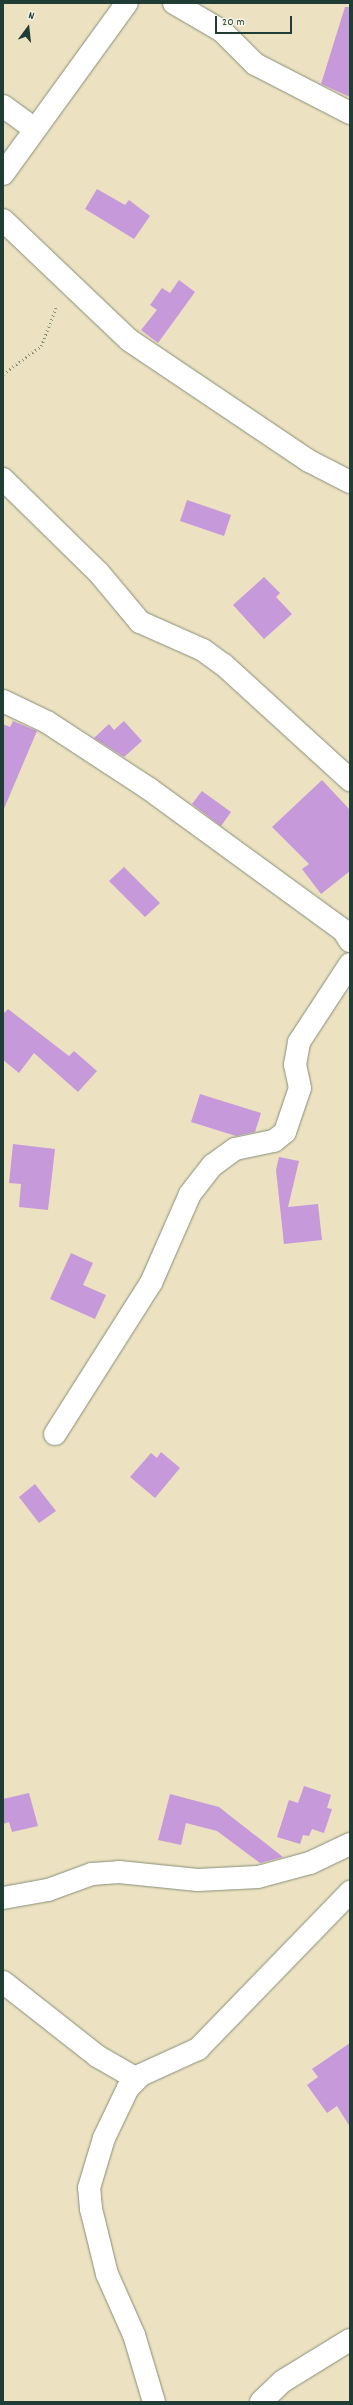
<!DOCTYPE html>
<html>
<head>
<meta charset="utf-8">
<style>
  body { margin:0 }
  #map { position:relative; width:353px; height:2405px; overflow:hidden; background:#ece1c1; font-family:Dekko,sans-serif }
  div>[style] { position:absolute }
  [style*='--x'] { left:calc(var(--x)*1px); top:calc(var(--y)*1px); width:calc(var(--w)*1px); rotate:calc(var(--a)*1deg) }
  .building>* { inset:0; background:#c699da }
  .path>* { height:2.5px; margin-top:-1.25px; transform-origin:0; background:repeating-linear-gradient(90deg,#868f7a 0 1px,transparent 0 4px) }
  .roads { filter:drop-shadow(0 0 1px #868f7a) drop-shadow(0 0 1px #868f7a) }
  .street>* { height:22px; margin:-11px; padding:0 11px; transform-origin:11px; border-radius:11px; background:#fff }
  span { translate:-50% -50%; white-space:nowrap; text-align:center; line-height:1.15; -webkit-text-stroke:3px #f7f3e8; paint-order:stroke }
  .frame { position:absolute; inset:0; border:4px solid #1f3d34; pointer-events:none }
  .north { position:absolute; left:8px; top:8px; width:40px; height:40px; -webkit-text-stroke:3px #f7f3e8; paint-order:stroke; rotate:15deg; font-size:11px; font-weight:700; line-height:16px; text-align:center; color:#1f3d34 }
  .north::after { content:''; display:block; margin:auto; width:14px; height:18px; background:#1f3d34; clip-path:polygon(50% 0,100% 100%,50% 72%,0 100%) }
  .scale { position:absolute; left:215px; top:16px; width:77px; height:18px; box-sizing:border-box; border:2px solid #1f3d34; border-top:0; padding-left:5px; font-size:12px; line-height:14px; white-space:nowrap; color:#1f3d34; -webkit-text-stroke:3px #f7f3e8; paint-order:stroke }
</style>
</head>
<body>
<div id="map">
  <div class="building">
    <i style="clip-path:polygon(345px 7px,350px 7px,350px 97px,321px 84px)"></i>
    <i style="clip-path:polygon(97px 189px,125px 205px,129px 200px,150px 216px,134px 239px,85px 209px)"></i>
    <i style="clip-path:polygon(179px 280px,195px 292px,158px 343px,141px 330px,157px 310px,150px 305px,162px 288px,170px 293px)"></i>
    <i style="clip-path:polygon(187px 500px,231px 515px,224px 536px,180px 521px)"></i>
    <i style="clip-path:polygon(264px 577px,280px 593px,276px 597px,292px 614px,264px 639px,233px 605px)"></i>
    <i style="clip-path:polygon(13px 721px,37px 731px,3px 811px,3px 724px,10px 727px)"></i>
    <i style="clip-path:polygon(124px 721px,142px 741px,124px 757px,94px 738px,109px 724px,114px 730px)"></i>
    <i style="clip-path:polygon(322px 780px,350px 810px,350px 871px,321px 894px,302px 869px,309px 864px,272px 827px)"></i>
    <i style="clip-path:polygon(202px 791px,231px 812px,221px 826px,192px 804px)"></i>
    <i style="clip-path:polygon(124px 867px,160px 903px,145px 917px,109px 881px)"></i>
    <i style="clip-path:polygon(8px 1009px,69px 1056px,74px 1051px,97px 1071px,78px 1092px,34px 1053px,19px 1073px,3px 1060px,3px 1014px)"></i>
    <i style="clip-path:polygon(200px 1094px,261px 1113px,255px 1132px,236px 1136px,191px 1122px)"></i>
    <i style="clip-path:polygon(13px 1144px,55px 1149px,48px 1210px,19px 1207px,21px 1184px,9px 1183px)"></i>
    <i style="clip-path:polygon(279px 1157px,299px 1161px,288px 1207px,318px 1204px,322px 1240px,284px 1244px,276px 1170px)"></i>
    <i style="clip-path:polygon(71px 1253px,93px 1263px,83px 1285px,106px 1295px,95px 1319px,50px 1299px)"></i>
    <i style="clip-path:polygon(161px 1452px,180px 1468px,155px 1498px,130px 1477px,151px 1453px,157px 1458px)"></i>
    <i style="clip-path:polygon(35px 1484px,56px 1511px,39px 1523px,19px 1497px)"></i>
    <i style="clip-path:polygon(304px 1786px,331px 1795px,327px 1808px,332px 1809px,324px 1833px,312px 1829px,309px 1836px,303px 1835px,300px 1844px,277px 1837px,289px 1800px,298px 1803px)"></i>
    <i style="clip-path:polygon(29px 1793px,38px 1826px,12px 1832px,9px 1822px,3px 1824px,3px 1799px)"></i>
    <i style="clip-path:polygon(170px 1794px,219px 1807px,283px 1857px,260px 1863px,217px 1831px,186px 1823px,181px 1845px,158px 1840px)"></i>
    <i style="clip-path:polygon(350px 2043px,350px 2127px,337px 2106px,327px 2113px,307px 2085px,318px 2077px,312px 2069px)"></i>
  </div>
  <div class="path">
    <i style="--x:3;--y:374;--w:47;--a:-36.4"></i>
    <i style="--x:41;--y:346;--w:44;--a:-68.7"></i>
  </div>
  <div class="roads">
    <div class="street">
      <i style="--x:174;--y:3;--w:56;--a:30.3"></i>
      <i style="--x:222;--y:31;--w:47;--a:45"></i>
      <i style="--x:255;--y:64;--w:107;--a:27.3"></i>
      <i style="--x:3;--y:106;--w:37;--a:36"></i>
      <i style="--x:3;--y:174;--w:211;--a:-54.1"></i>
      <i style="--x:3;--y:220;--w:174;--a:43.6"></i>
      <i style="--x:129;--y:340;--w:217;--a:33.9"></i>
      <i style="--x:309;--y:461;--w:46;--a:27.1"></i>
      <i style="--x:3;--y:479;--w:134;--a:44.4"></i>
      <i style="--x:99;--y:573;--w:64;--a:50.1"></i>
      <i style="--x:140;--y:622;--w:69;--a:24"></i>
      <i style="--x:203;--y:650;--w:26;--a:36"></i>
      <i style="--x:224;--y:665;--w:171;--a:42.4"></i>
      <i style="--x:3;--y:701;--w:49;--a:25.5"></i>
      <i style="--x:47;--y:722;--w:121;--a:33.2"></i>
      <i style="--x:148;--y:788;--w:241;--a:36.1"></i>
      <i style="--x:343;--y:930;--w:13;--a:58"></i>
      <i style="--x:55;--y:1434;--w:179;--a:-57.6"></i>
      <i style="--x:151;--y:1283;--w:97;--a:-66.3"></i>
      <i style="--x:190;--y:1194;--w:37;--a:-52"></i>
      <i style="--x:213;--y:1165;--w:27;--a:-36"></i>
      <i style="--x:235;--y:1149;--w:40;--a:-12"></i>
      <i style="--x:274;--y:1141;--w:14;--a:-39"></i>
      <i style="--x:285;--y:1132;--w:46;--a:-71.2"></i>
      <i style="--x:300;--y:1088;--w:24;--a:-102"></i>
      <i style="--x:295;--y:1065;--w:23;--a:-80"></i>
      <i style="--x:299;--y:1042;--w:93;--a:-56.8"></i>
      <i style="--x:3;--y:1898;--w:46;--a:-10.1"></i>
      <i style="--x:48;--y:1890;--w:47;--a:-20"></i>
      <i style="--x:92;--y:1874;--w:27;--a:-4"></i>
      <i style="--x:119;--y:1872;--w:79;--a:5.8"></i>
      <i style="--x:198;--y:1880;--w:60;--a:-2.9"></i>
      <i style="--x:258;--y:1877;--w:54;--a:-15.1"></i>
      <i style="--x:310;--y:1863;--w:44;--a:-25.4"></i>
      <i style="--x:3;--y:1982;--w:120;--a:38.2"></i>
      <i style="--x:97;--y:2056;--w:46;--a:29.9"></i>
      <i style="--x:154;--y:2402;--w:70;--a:-106.6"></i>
      <i style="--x:134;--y:2335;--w:67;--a:-113.9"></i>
      <i style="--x:107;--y:2274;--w:67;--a:-103.8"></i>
      <i style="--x:91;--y:2209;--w:21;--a:-95"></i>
      <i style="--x:89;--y:2188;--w:52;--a:-73.3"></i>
      <i style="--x:104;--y:2138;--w:55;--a:-64.4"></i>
      <i style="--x:128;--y:2088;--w:18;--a:-45"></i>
      <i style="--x:141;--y:2075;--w:63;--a:-24.5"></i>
      <i style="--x:198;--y:2049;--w:219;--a:-45.9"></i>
      <i style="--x:261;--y:2402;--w:30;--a:-44"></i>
      <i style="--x:283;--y:2381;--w:79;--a:-31.5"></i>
    </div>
  </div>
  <div class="frame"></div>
  <div class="north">N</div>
  <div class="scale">20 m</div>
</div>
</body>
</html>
